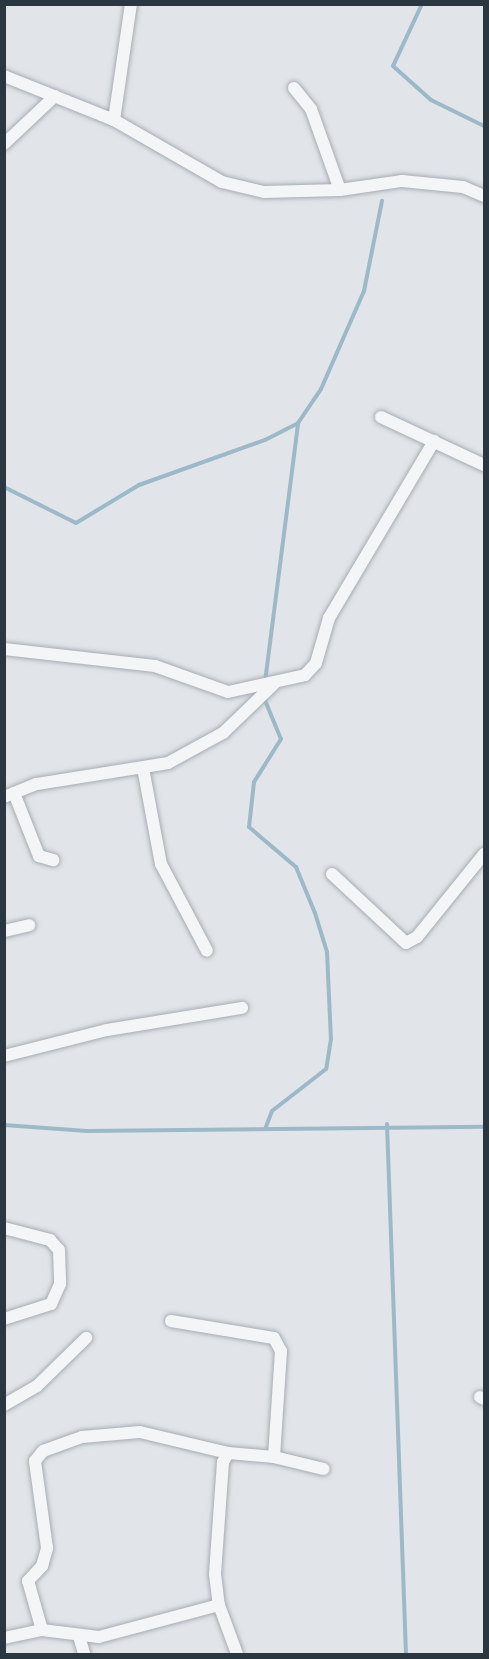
<!DOCTYPE html>
<html>
<head>
<meta charset="utf-8">
<style>
  body { margin:0 }
  #map { position:relative; width:489px; height:1659px; overflow:hidden; background:#e1e5e9; font-family:Arial,sans-serif }
  div>[style] { position:absolute }
  [style*='--x'] { left:calc(var(--x)*1px); top:calc(var(--y)*1px); width:calc(var(--w)*1px); rotate:calc(var(--a)*1deg) }
  .stream>* { height:4px; margin:-2px; padding:0 2px; transform-origin:2px; border-radius:2px; background:#9db9c8 }
  .roads { filter:drop-shadow(0 0 2px #a6adb3) drop-shadow(0 0 2px #a6adb3) }
  .minor>* { height:12px; margin:-6px; padding:0 6px; transform-origin:6px; border-radius:6px; background:#f3f5f7 }
  span { translate:-50% -50%; white-space:nowrap; text-align:center; line-height:1.15; -webkit-text-stroke:4.5px #f0f4f6; paint-order:stroke }
  .frame { position:absolute; inset:0; border:6px solid #2a3640; pointer-events:none }
</style>
</head>
<body>
<div id="map">
  <div class="stream">
    <i style="--x:422;--y:4;--w:68;--a:115.1"></i>
    <i style="--x:393;--y:66;--w:51;--a:41.8"></i>
    <i style="--x:431;--y:100;--w:59;--a:26.1"></i>
    <i style="--x:4;--y:487;--w:80;--a:26.6"></i>
    <i style="--x:76;--y:523;--w:74;--a:-31.1"></i>
    <i style="--x:139;--y:485;--w:134;--a:-19.7"></i>
    <i style="--x:265;--y:440;--w:37;--a:-27"></i>
    <i style="--x:265;--y:682;--w:261;--a:-82.7"></i>
    <i style="--x:298;--y:423;--w:41;--a:-55.9"></i>
    <i style="--x:321;--y:389;--w:107;--a:-66.3"></i>
    <i style="--x:364;--y:291;--w:92;--a:-78.7"></i>
    <i style="--x:264;--y:698;--w:44;--a:67.5"></i>
    <i style="--x:281;--y:739;--w:51;--a:122.1"></i>
    <i style="--x:254;--y:782;--w:45;--a:96.3"></i>
    <i style="--x:249;--y:827;--w:62;--a:40.4"></i>
    <i style="--x:296;--y:867;--w:50;--a:67.6"></i>
    <i style="--x:315;--y:913;--w:41;--a:72.9"></i>
    <i style="--x:327;--y:952;--w:87;--a:87.4"></i>
    <i style="--x:331;--y:1039;--w:30;--a:99"></i>
    <i style="--x:326;--y:1069;--w:68;--a:142.1"></i>
    <i style="--x:272;--y:1111;--w:17;--a:111"></i>
    <i style="--x:387;--y:1124;--w:530;--a:87.95"></i>
    <i style="--x:4;--y:1125;--w:83;--a:4.1"></i>
    <i style="--x:87;--y:1131;--w:397;--a:-0.6"></i>
  </div>
  <div class="roads">
    <div class="minor">
      <i style="--x:4;--y:76;--w:118;--a:21.8"></i>
      <i style="--x:114;--y:120;--w:125;--a:29.9"></i>
      <i style="--x:222;--y:182;--w:43;--a:13.4"></i>
      <i style="--x:264;--y:192;--w:76;--a:-1.5"></i>
      <i style="--x:340;--y:190;--w:63;--a:-8.3"></i>
      <i style="--x:402;--y:181;--w:61;--a:5.6"></i>
      <i style="--x:463;--y:187;--w:23;--a:23"></i>
      <i style="--x:294;--y:88;--w:27;--a:51"></i>
      <i style="--x:311;--y:109;--w:86;--a:70.3"></i>
      <i style="--x:114;--y:120;--w:117;--a:-81.7"></i>
      <i style="--x:4;--y:144;--w:70;--a:-43.3"></i>
      <i style="--x:381;--y:417;--w:114;--a:25"></i>
      <i style="--x:4;--y:649;--w:152;--a:6.4"></i>
      <i style="--x:155;--y:666;--w:77;--a:19.6"></i>
      <i style="--x:228;--y:692;--w:79;--a:-12.4"></i>
      <i style="--x:305;--y:675;--w:16;--a:-47"></i>
      <i style="--x:316;--y:663;--w:47;--a:-73.9"></i>
      <i style="--x:329;--y:618;--w:206;--a:-59.3"></i>
      <i style="--x:143;--y:768;--w:98;--a:79.4"></i>
      <i style="--x:161;--y:864;--w:98;--a:62.1"></i>
      <i style="--x:14;--y:793;--w:68;--a:68.4"></i>
      <i style="--x:39;--y:856;--w:15;--a:16"></i>
      <i style="--x:4;--y:797;--w:35;--a:-22"></i>
      <i style="--x:37;--y:784;--w:133;--a:-9.1"></i>
      <i style="--x:168;--y:763;--w:63;--a:-28.6"></i>
      <i style="--x:223;--y:733;--w:71;--a:-43.9"></i>
      <i style="--x:332;--y:874;--w:101;--a:43"></i>
      <i style="--x:406;--y:943;--w:13;--a:-29"></i>
      <i style="--x:417;--y:937;--w:107;--a:-51.1"></i>
      <i style="--x:4;--y:931;--w:26;--a:-13"></i>
      <i style="--x:4;--y:1056;--w:106;--a:-14.2"></i>
      <i style="--x:107;--y:1030;--w:137;--a:-9.3"></i>
      <i style="--x:4;--y:1228;--w:48;--a:14.6"></i>
      <i style="--x:50;--y:1240;--w:13;--a:48"></i>
      <i style="--x:59;--y:1250;--w:34;--a:88"></i>
      <i style="--x:60;--y:1284;--w:22;--a:114"></i>
      <i style="--x:51;--y:1304;--w:49;--a:162.3"></i>
      <i style="--x:171;--y:1321;--w:104;--a:9.4"></i>
      <i style="--x:274;--y:1338;--w:15;--a:62"></i>
      <i style="--x:281;--y:1351;--w:106;--a:93.8"></i>
      <i style="--x:274;--y:1457;--w:46;--a:-175"></i>
      <i style="--x:228;--y:1453;--w:10;--a:119"></i>
      <i style="--x:223;--y:1462;--w:112;--a:94.1"></i>
      <i style="--x:215;--y:1574;--w:31;--a:83"></i>
      <i style="--x:219;--y:1605;--w:52;--a:69.8"></i>
      <i style="--x:480;--y:1397;--w:4;--a:27"></i>
      <i style="--x:4;--y:1405;--w:38;--a:-30"></i>
      <i style="--x:37;--y:1386;--w:69;--a:-44.4"></i>
      <i style="--x:274;--y:1457;--w:51;--a:13.5"></i>
      <i style="--x:42;--y:1630;--w:51;--a:-105.9"></i>
      <i style="--x:28;--y:1581;--w:21;--a:-47"></i>
      <i style="--x:42;--y:1566;--w:19;--a:-74"></i>
      <i style="--x:47;--y:1548;--w:88;--a:-97.9"></i>
      <i style="--x:35;--y:1461;--w:13;--a:-51"></i>
      <i style="--x:43;--y:1451;--w:41;--a:-19.7"></i>
      <i style="--x:82;--y:1437;--w:58;--a:-4.9"></i>
      <i style="--x:140;--y:1432;--w:90;--a:13.4"></i>
      <i style="--x:79;--y:1636;--w:19;--a:74"></i>
      <i style="--x:4;--y:1638;--w:39;--a:-12"></i>
      <i style="--x:42;--y:1630;--w:57;--a:7"></i>
      <i style="--x:99;--y:1637;--w:124;--a:-14.9"></i>
    </div>
  </div>
  <div class="frame"></div>
</div>
</body>
</html>
